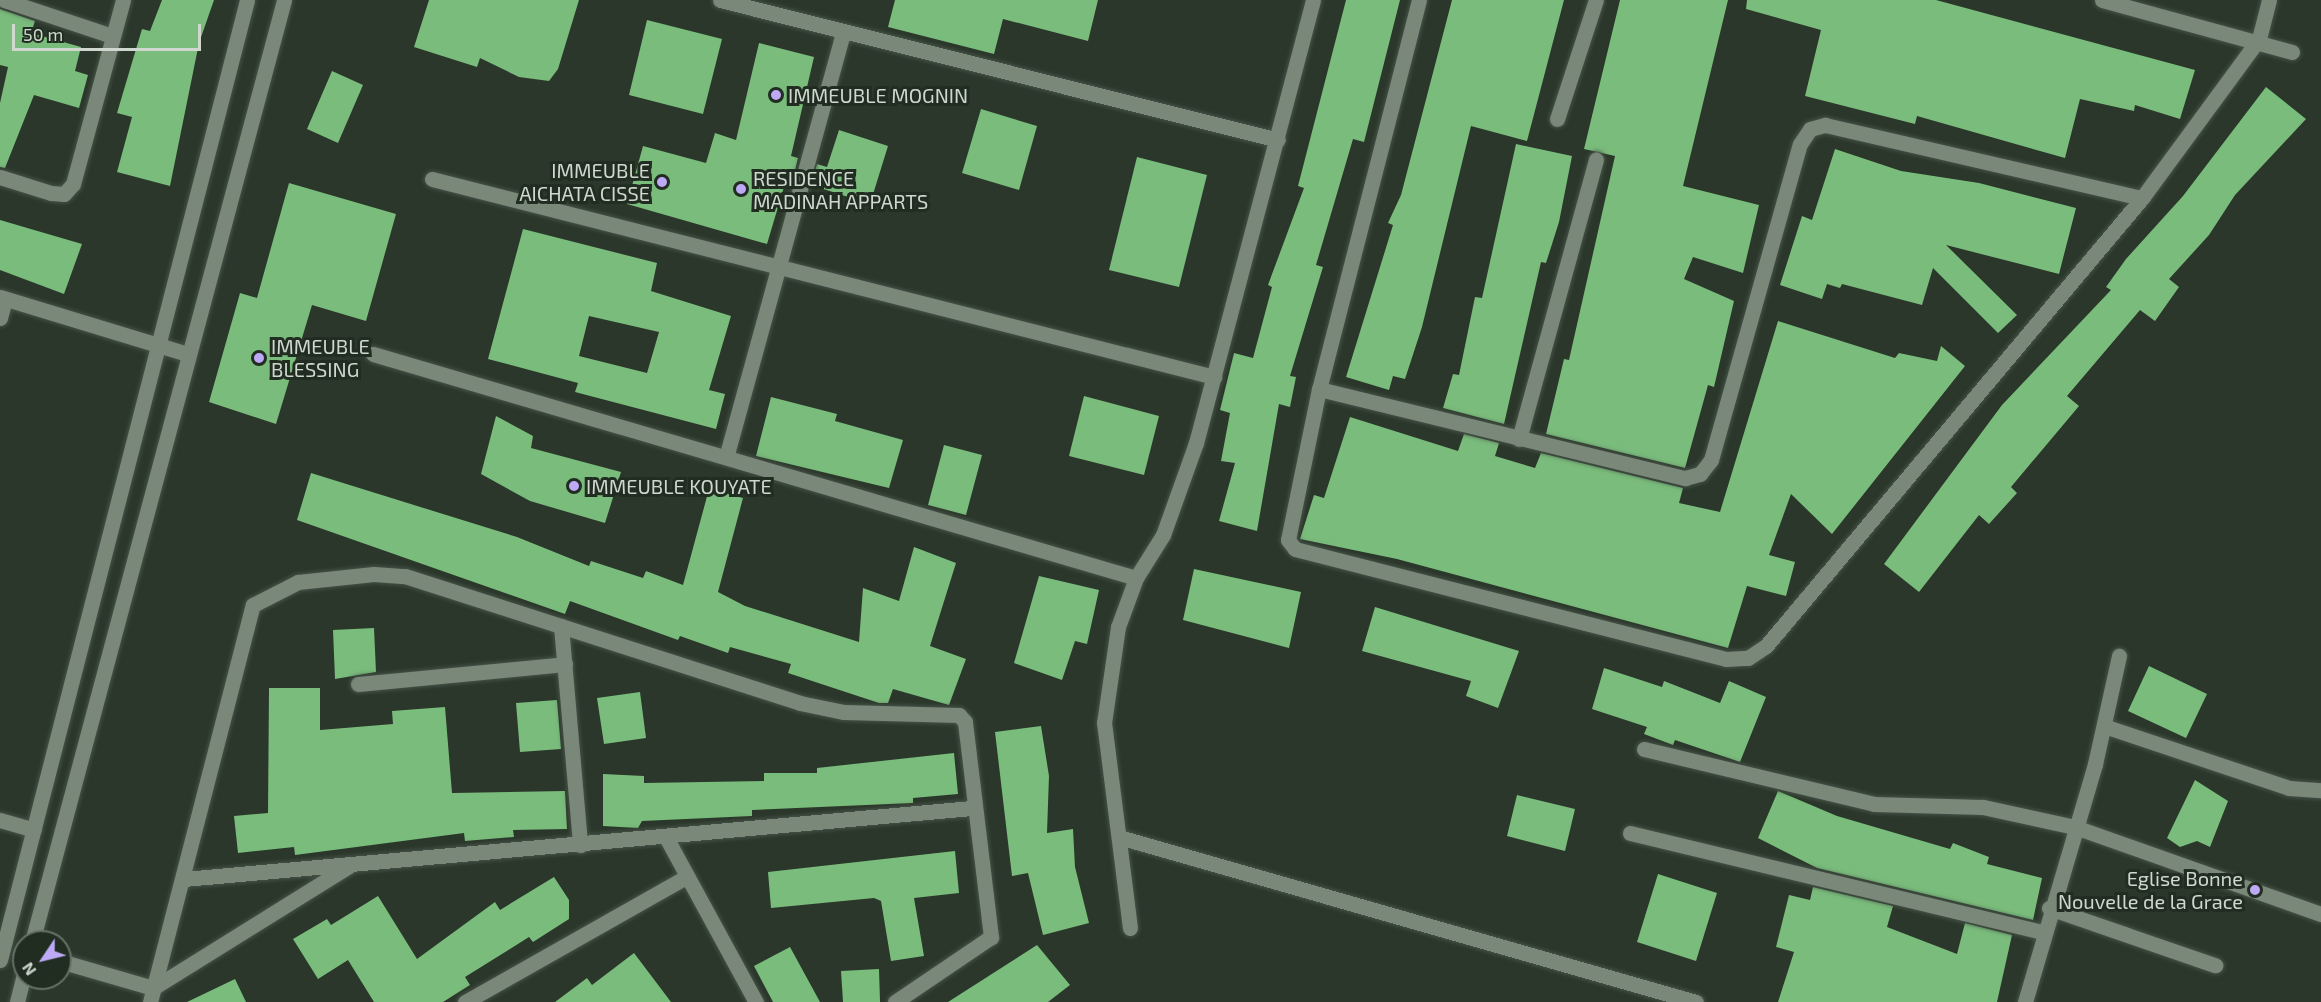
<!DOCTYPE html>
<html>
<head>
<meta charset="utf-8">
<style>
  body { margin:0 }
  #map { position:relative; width:2321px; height:1002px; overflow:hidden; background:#2a372a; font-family:"Exo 2",sans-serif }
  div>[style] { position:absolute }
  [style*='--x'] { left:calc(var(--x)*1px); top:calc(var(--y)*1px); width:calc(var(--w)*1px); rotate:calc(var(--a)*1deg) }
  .building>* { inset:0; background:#7abc7c }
  .roads { filter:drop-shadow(0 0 2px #475248) drop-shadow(0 0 2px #475248) }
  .minor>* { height:15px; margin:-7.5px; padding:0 7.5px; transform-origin:7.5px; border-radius:7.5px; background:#7a887a }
  .tertiary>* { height:15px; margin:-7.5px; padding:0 7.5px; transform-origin:7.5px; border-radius:7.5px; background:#7a887a }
  .dots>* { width:16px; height:16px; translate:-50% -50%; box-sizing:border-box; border:3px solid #202d20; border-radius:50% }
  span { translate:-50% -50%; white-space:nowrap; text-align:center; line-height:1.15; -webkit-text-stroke:6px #202d20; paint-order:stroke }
  .poi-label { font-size:20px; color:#cfd7cf }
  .left { translate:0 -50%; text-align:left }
  .right { translate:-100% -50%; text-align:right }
  .north { position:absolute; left:12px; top:930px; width:60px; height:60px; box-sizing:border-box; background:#202d20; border:2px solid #667166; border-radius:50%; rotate:235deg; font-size:16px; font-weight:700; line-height:24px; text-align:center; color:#cfd7cf }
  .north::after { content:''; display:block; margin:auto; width:21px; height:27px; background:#bda9f5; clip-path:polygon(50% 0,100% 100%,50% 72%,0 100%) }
  .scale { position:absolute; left:12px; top:24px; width:189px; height:27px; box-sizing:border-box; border:3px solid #cfd7cf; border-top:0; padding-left:8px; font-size:18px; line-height:21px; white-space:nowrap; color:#cfd7cf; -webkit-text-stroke:4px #202d20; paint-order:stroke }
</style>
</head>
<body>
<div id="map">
  <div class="building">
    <i style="clip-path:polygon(162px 0,214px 0,199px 43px,170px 186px,117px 172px,132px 117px,117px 113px,142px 29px,150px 31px)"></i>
    <i style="clip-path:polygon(429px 0,579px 0,558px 69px,549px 81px,519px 77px,480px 58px,477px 67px,414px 47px)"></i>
    <i style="clip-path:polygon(895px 0,1098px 0,1088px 41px,1003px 19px,994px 54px,888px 27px)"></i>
    <i style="clip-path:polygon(1346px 0,1400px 0,1364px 142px,1353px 139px,1316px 265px,1323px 267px,1290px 376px,1296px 377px,1290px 407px,1279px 404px,1257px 531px,1219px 521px,1235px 463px,1221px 461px,1230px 413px,1220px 410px,1234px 353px,1253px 358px,1272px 287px,1268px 285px,1304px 188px,1298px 186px)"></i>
    <i style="clip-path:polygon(1452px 0,1564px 0,1527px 141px,1471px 126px,1422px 327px,1405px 379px,1393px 376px,1389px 390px,1346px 377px,1393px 225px,1388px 223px,1401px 195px)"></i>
    <i style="clip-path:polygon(1620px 0,1728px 0,1683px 186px,1759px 205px,1743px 273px,1693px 257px,1684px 279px,1734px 301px,1714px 387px,1708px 385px,1685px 468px,1546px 434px,1564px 359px,1569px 360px,1615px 156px,1584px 149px)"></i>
    <i style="clip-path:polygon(1747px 0,1936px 0,2195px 70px,2180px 119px,2135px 105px,2134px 111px,2080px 99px,2065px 158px,1917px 116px,1915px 124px,1805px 96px,1821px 30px,1746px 9px)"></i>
    <i style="clip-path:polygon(0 9px,35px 21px,31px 33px,81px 47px,75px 71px,88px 75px,79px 108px,34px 95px,5px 168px,0 167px,0 103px,8px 67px,0 65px)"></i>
    <i style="clip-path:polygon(647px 20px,722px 39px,703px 114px,629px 95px)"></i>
    <i style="clip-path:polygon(759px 43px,814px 57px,791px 156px,798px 158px,793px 179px,787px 177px,767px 244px,627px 204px,643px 146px,706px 163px,715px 133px,736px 140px)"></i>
    <i style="clip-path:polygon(332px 71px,363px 85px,338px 143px,307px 129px)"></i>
    <i style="clip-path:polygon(2266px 87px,2306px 119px,2235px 195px,2209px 235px,2169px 279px,2179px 287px,2155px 321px,2140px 310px,2067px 396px,2079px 406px,2011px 487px,2017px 493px,1989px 524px,1979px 515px,1919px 592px,1884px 564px,2002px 405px,2111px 290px,2106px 287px,2126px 259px,2183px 196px)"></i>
    <i style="clip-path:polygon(981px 109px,1037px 126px,1019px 190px,962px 173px)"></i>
    <i style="clip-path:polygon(839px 130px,888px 146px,870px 204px,811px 185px,817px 164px,827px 167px)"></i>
    <i style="clip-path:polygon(1516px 144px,1572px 156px,1559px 222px,1546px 263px,1541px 262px,1504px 424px,1443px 408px,1453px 374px,1459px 375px,1475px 297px,1482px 298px)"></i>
    <i style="clip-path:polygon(1835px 149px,1901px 171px,1979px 183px,2076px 208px,2059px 274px,1946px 245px,2017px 315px,1998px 333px,1933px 268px,1922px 305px,1842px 284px,1840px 288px,1827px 284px,1822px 299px,1780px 285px,1802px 216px,1812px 220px)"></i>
    <i style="clip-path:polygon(1137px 157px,1207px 175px,1179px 287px,1109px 270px)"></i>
    <i style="clip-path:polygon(289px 183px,396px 214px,366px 321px,312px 305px,276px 424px,209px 402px,240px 293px,257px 298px)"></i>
    <i style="clip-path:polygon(0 220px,82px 244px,64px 294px,0 270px)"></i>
    <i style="clip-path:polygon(evenodd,523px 229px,657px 263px,651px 291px,731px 316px,709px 390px,725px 394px,716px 429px,575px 392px,578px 383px,488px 359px,523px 229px,589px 316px,659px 332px,647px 373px,579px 356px,589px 316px)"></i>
    <i style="clip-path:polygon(1778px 321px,1895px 358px,1899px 353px,1937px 361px,1941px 346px,1965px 366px,1832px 534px,1791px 494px,1769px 555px,1795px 562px,1786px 596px,1747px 586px,1728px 648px,1397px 559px,1300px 539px,1314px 495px,1324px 498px,1350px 417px,1458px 451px,1464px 434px,1499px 443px,1495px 456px,1535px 468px,1541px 453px,1683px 488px,1679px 503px,1720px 512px)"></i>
    <i style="clip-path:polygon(1084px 396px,1159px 416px,1144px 475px,1069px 456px)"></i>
    <i style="clip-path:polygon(771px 397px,837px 414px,835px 421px,903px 440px,889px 488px,756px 456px)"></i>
    <i style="clip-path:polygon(496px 416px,533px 436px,531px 448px,621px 472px,605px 523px,530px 501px,481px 474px)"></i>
    <i style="clip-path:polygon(944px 445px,982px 455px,966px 515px,928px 505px)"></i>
    <i style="clip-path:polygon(311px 473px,517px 537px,589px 566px,591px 561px,643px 578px,646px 571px,683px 585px,709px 489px,743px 498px,718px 592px,745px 606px,859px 642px,863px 588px,899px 601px,914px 547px,956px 563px,930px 646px,966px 659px,949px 705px,893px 689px,888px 703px,879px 703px,788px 673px,791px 664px,730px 647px,728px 653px,680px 636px,678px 640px,570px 601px,565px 614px,297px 520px)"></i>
    <i style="clip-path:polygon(1194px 569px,1301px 592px,1289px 648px,1183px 620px)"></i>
    <i style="clip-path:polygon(1039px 576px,1099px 590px,1087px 644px,1075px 641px,1062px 680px,1014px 663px)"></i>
    <i style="clip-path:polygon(1375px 607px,1519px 651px,1498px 708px,1466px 696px,1471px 681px,1362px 651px)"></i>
    <i style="clip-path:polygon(374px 628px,376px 672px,335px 679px,333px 630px)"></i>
    <i style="clip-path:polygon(2149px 666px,2207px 694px,2186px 738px,2128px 711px)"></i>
    <i style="clip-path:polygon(1604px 668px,1662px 687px,1664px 681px,1720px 703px,1729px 681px,1766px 697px,1740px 762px,1675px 740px,1673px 745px,1644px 734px,1647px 727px,1592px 709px)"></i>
    <i style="clip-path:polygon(269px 688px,320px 688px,320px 730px,393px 724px,392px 711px,445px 707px,452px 793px,565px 791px,567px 829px,513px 830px,514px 837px,465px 841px,464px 833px,295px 855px,294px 847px,238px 853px,234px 816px,268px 813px)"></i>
    <i style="clip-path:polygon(640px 692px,646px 738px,604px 744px,597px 698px)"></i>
    <i style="clip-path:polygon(557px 700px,561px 749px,520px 752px,516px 703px)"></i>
    <i style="clip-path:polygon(1041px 726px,1049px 776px,1047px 833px,1073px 829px,1075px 867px,1089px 923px,1043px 935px,1028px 873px,1012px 876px,995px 732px)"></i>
    <i style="clip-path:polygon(954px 753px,958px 794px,913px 798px,913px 803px,752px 810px,752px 816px,642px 821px,638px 828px,603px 826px,603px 774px,644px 776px,644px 783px,764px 781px,764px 773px,817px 773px,817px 768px)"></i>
    <i style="clip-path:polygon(2195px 780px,2228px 801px,2210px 847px,2197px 841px,2180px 847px,2167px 838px)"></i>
    <i style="clip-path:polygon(1778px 791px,1837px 816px,1950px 849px,1953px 843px,1989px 857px,1987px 864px,2042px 878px,2033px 920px,1817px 868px,1758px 838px)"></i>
    <i style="clip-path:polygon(1517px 795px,1575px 809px,1565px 851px,1507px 836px)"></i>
    <i style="clip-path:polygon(955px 851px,959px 893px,914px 898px,924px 956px,891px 961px,881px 901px,874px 898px,771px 908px,768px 872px)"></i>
    <i style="clip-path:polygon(1658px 874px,1717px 893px,1696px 961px,1637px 942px)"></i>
    <i style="clip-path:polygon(554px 877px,569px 900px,569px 919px,533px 942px,529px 937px,465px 977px,470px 985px,443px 1002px,374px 1002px,348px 960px,318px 979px,293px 939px,327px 919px,331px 925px,378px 896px,417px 959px,495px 902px,500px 910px)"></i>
    <i style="clip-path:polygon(1813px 887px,1893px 906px,1887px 927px,1957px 954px,1965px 923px,2012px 935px,1997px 1002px,1778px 1002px,1794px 952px,1776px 947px,1789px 895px,1810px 900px)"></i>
    <i style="clip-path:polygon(1037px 945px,1070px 985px,1048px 1002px,948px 1002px)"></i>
    <i style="clip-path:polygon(790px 947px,820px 1002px,773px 1002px,754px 966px)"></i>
    <i style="clip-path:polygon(634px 953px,671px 1002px,555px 1002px,587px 978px,592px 985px)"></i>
    <i style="clip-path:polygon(879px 969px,880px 1002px,843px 1002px,841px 971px)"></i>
    <i style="clip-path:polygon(235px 979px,246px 1002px,187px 1002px)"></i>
  </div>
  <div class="roads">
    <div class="minor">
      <i style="--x:4;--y:0;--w:114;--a:18.4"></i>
      <i style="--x:720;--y:0;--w:575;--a:14.08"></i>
      <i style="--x:1419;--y:0;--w:402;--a:104.4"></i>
      <i style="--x:1319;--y:389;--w:154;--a:101.6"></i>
      <i style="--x:1288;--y:540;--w:11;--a:52"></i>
      <i style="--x:1295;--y:549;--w:445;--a:14.3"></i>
      <i style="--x:1726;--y:659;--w:22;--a:-3"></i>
      <i style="--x:1748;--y:658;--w:22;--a:-34"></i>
      <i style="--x:1766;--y:646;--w:585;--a:-49.99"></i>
      <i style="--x:2142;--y:198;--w:197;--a:-53.7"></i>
      <i style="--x:2259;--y:39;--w:40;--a:-75.6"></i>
      <i style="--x:2102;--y:0;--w:197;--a:15.3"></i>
      <i style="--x:1557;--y:119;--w:125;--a:-71.9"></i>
      <i style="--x:0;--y:177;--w:53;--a:17.4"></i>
      <i style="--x:51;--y:193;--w:13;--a:4"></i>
      <i style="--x:64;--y:194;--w:13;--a:-48"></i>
      <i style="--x:73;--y:184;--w:191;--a:-74.8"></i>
      <i style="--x:432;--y:179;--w:807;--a:14.21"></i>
      <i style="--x:0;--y:297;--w:196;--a:16.9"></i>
      <i style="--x:0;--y:318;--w:20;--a:-75"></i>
      <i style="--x:373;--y:354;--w:795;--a:16.36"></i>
      <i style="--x:1319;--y:389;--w:377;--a:13.7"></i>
      <i style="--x:1685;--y:478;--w:16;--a:-15"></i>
      <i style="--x:1700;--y:474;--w:18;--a:-52"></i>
      <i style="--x:1711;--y:460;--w:328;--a:-74.3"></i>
      <i style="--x:1800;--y:144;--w:18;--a:-56"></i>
      <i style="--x:1810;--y:129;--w:16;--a:-15"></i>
      <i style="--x:1825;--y:125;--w:325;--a:13"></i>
      <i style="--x:1519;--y:439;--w:290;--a:-74.6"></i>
      <i style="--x:727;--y:454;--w:438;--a:-74.6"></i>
      <i style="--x:561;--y:626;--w:220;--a:85"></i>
      <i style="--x:358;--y:684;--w:208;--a:-5.5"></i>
      <i style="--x:2104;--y:726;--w:195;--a:18.5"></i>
      <i style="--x:2289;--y:788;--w:32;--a:4"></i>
      <i style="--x:1644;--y:749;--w:236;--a:13.4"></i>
      <i style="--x:1874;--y:804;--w:109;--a:1.6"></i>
      <i style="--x:1983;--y:807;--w:94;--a:12.3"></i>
      <i style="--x:2075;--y:827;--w:261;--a:19.5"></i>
      <i style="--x:0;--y:820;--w:35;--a:16"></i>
      <i style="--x:1630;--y:833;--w:425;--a:13.5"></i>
      <i style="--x:1119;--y:837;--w:600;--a:15.96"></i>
      <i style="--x:667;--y:839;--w:186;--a:61.4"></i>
      <i style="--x:184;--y:879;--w:791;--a:-5.15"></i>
      <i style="--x:2049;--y:908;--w:176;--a:19"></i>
      <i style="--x:1130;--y:928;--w:207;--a:-97.2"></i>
      <i style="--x:1104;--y:723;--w:97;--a:-81.7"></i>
      <i style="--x:1118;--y:627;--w:52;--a:-69.8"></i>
      <i style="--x:1136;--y:578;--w:51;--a:-57.9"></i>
      <i style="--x:1163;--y:535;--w:98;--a:-70.3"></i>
      <i style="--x:1196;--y:443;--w:458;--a:-75.2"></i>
      <i style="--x:60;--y:961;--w:97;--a:16.2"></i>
      <i style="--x:153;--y:988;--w:231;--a:-31.9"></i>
      <i style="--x:150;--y:1002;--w:410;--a:-75.5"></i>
      <i style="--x:253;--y:605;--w:51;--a:-27.1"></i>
      <i style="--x:298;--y:582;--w:76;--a:-6"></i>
      <i style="--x:374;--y:574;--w:31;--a:4"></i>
      <i style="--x:405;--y:576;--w:415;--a:17.8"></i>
      <i style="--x:800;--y:703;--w:45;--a:11.6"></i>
      <i style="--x:844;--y:712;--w:115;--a:1.5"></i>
      <i style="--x:959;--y:715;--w:9;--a:49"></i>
      <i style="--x:965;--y:722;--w:217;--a:83.1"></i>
      <i style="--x:991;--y:937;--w:116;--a:145.9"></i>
      <i style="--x:465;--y:1002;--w:254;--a:-29.5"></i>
      <i style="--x:2025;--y:1002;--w:248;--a:-73.6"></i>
      <i style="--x:2095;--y:764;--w:111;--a:-77.5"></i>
    </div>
    <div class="tertiary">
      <i style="--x:32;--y:942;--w:975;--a:-75.02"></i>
      <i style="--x:0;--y:960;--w:991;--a:-75.57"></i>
      <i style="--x:17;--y:1002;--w:30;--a:-76"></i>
    </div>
  </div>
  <div class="dots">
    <i style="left:776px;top:95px;background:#bda9f5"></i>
    <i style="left:662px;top:182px;background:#bda9f5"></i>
    <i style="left:741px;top:189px;background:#bda9f5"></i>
    <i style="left:259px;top:358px;background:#bda9f5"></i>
    <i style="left:574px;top:486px;background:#bda9f5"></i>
    <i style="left:2255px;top:890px;background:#bda9f5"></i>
  </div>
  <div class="poi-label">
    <span class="left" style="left:788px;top:95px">IMMEUBLE MOGNIN</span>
    <span class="right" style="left:650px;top:182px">IMMEUBLE<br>AICHATA CISSE</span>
    <span class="left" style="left:753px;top:190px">RESIDENCE<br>MADINAH APPARTS</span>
    <span class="left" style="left:271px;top:358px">IMMEUBLE<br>BLESSING</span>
    <span class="left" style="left:586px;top:486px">IMMEUBLE KOUYATE</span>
    <span class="right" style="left:2243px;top:890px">Eglise Bonne<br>Nouvelle de la Grace</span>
  </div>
  <div class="north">N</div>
  <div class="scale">50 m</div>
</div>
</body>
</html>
